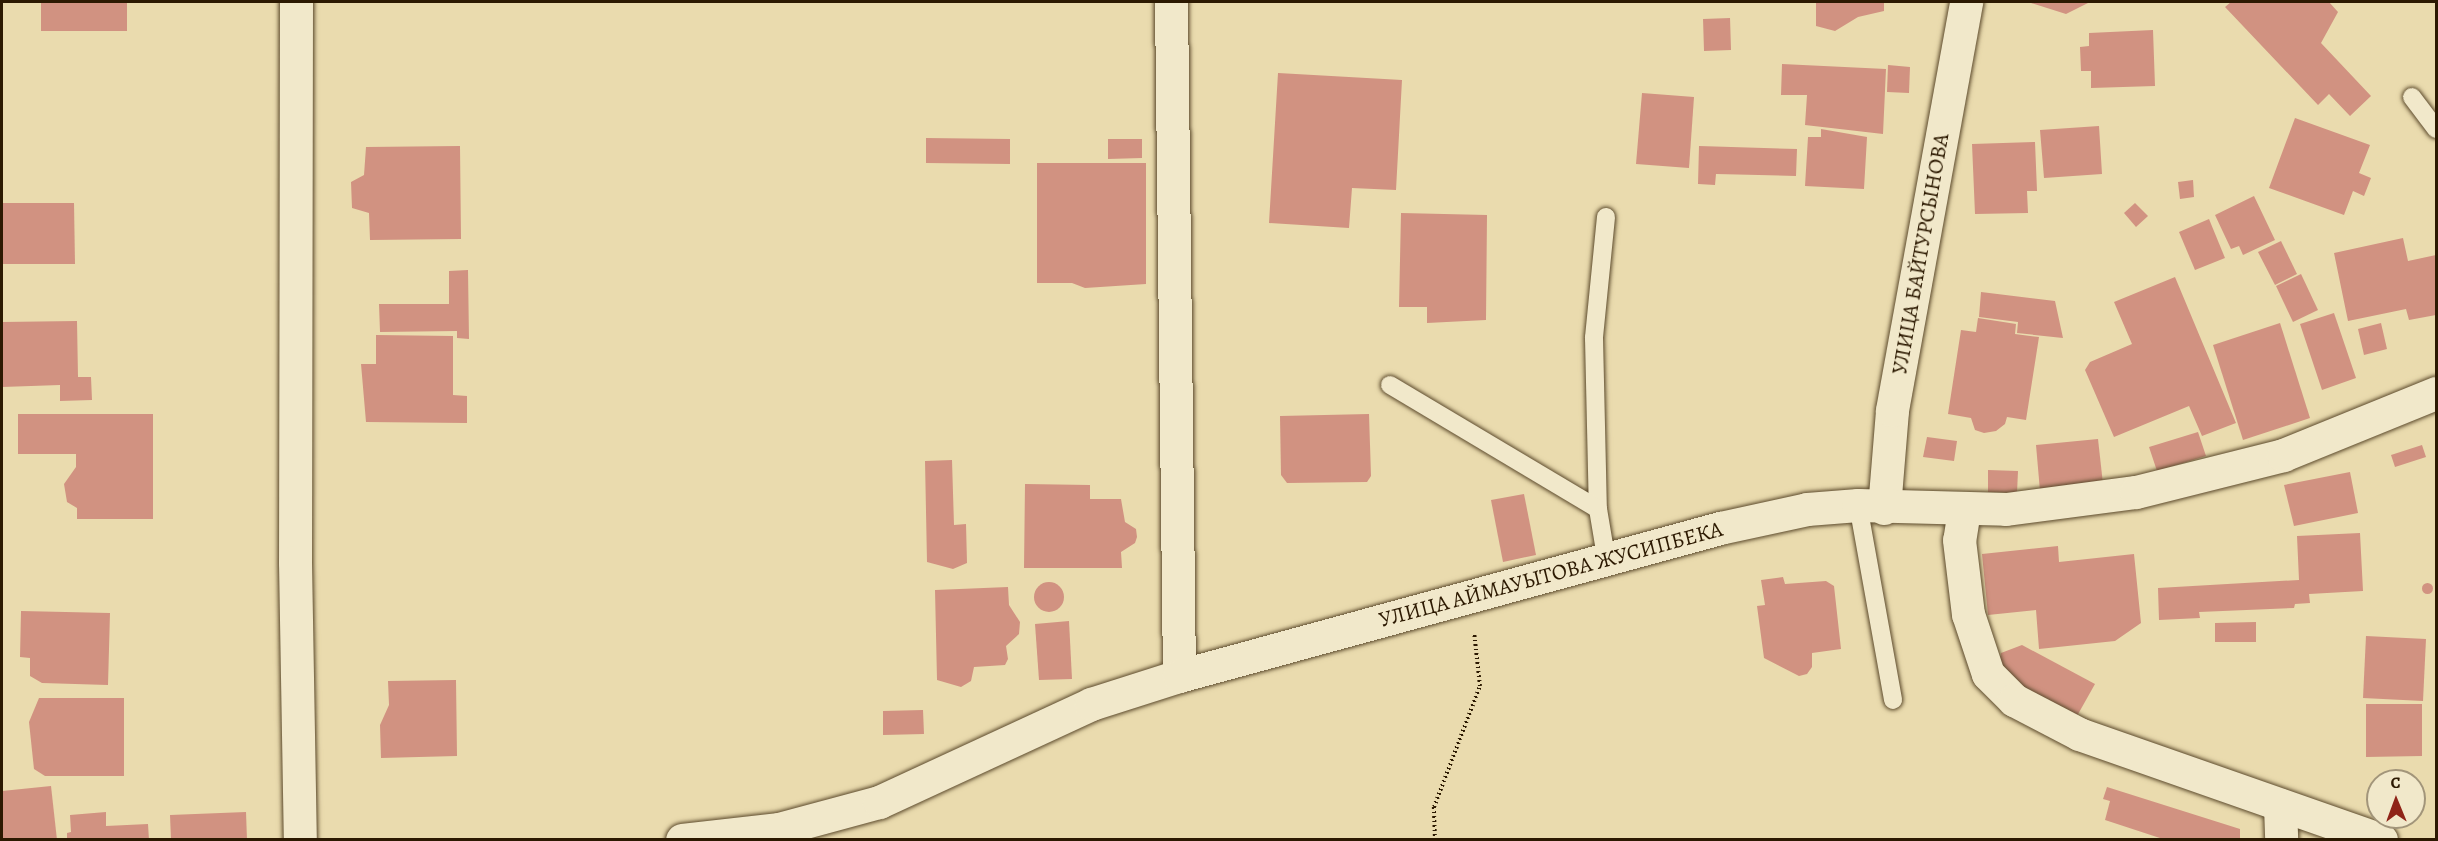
<!DOCTYPE html>
<html>
<head>
<meta charset="utf-8">
<style>
  body { margin:0 }
  #map { position:relative; width:2438px; height:841px; overflow:hidden; background:#eadbae; font-family:Alegreya,serif }
  div>[style] { position:absolute }
  [style*='--x'] { left:calc(var(--x)*1px); top:calc(var(--y)*1px); width:calc(var(--w)*1px); rotate:calc(var(--a)*1deg) }
  .building>* { inset:0; background:#d19281 }
  .round { border-radius:50% }
  .path>* { height:4px; margin-top:-2px; transform-origin:0; background:repeating-linear-gradient(90deg,#2c1901 0 1.5px,transparent 0 4.5px) }
  .roads { filter:drop-shadow(0 0 2px #5c4a2c) drop-shadow(0 0 2px #5c4a2c) }
  .lane>* { height:18px; margin:-9px; padding:0 9px; transform-origin:9px; border-radius:9px; background:#f1e8ca }
  .street>* { height:33px; margin:-16.5px; padding:0 16.5px; transform-origin:16.5px; border-radius:16.5px; background:#f1e8ca }
  .secondary>* { height:33px; margin:-16.5px; padding:0 16.5px; transform-origin:16.5px; border-radius:16.5px; background:#f1e8ca }
  span { translate:-50% -50%; white-space:nowrap; text-align:center; line-height:1.15; -webkit-text-stroke:5px #f1e8ca; paint-order:stroke }
  .street-label { font-size:22px; color:#2c1901 }
  .frame { position:absolute; inset:0; border:3px solid #2c1901; pointer-events:none }
  .north { position:absolute; left:2366px; top:769px; width:60px; height:60px; box-sizing:border-box; background:#f1e8ca; border:2px solid #a2957a; border-radius:50%; rotate:359deg; font-size:16px; font-weight:700; line-height:24px; text-align:center; color:#2c1901 }
  .north::after { content:''; display:block; margin:auto; width:21px; height:27px; background:#8f2418; clip-path:polygon(50% 0,100% 100%,50% 72%,0 100%) }
</style>
</head>
<body>
<div id="map">
  <div class="building">
    <i style="clip-path:polygon(41px 2px,127px 2px,127px 31px,41px 31px)"></i>
    <i style="clip-path:polygon(1816px 2px,1884px 2px,1884px 11px,1858px 17px,1835px 31px,1816px 26px)"></i>
    <i style="clip-path:polygon(2028px 2px,2090px 2px,2066px 14px)"></i>
    <i style="clip-path:polygon(2231px 2px,2329px 2px,2338px 12px,2321px 43px,2371px 96px,2350px 116px,2329px 94px,2318px 105px,2225px 7px)"></i>
    <i style="clip-path:polygon(1730px 18px,1731px 50px,1704px 51px,1703px 19px)"></i>
    <i style="clip-path:polygon(2153px 30px,2155px 86px,2091px 88px,2091px 71px,2081px 71px,2080px 47px,2089px 46px,2089px 33px)"></i>
    <i style="clip-path:polygon(1782px 64px,1886px 69px,1883px 134px,1805px 125px,1807px 95px,1781px 95px)"></i>
    <i style="clip-path:polygon(1888px 65px,1910px 67px,1909px 93px,1887px 92px)"></i>
    <i style="clip-path:polygon(1278px 73px,1402px 80px,1396px 190px,1352px 188px,1349px 228px,1269px 223px)"></i>
    <i style="clip-path:polygon(1642px 93px,1694px 97px,1689px 168px,1636px 164px)"></i>
    <i style="clip-path:polygon(2295px 118px,2370px 145px,2359px 173px,2371px 178px,2364px 196px,2353px 191px,2344px 215px,2269px 188px)"></i>
    <i style="clip-path:polygon(2099px 126px,2102px 174px,2044px 178px,2040px 130px)"></i>
    <i style="clip-path:polygon(1821px 129px,1867px 137px,1864px 189px,1805px 186px,1808px 137px,1821px 137px)"></i>
    <i style="clip-path:polygon(926px 138px,1010px 139px,1010px 164px,926px 163px)"></i>
    <i style="clip-path:polygon(1108px 139px,1142px 139px,1142px 158px,1108px 159px)"></i>
    <i style="clip-path:polygon(2035px 142px,2037px 191px,2027px 191px,2028px 213px,1975px 214px,1972px 144px)"></i>
    <i style="clip-path:polygon(460px 146px,461px 239px,370px 240px,369px 213px,352px 208px,351px 182px,364px 175px,366px 147px)"></i>
    <i style="clip-path:polygon(1699px 146px,1797px 149px,1796px 176px,1716px 174px,1715px 185px,1698px 184px)"></i>
    <i style="clip-path:polygon(1037px 163px,1146px 163px,1146px 284px,1085px 288px,1072px 283px,1037px 283px)"></i>
    <i style="clip-path:polygon(2193px 180px,2194px 197px,2180px 199px,2178px 182px)"></i>
    <i style="clip-path:polygon(2254px 196px,2275px 240px,2243px 255px,2239px 246px,2231px 249px,2215px 215px)"></i>
    <i style="clip-path:polygon(2px 203px,74px 203px,75px 264px,2px 264px)"></i>
    <i style="clip-path:polygon(2135px 203px,2148px 216px,2136px 227px,2124px 213px)"></i>
    <i style="clip-path:polygon(1401px 213px,1487px 215px,1486px 320px,1427px 323px,1427px 307px,1399px 307px)"></i>
    <i style="clip-path:polygon(2209px 219px,2225px 258px,2195px 270px,2179px 232px)"></i>
    <i style="clip-path:polygon(2403px 238px,2408px 261px,2436px 255px,2436px 315px,2409px 320px,2406px 309px,2348px 321px,2334px 253px)"></i>
    <i style="clip-path:polygon(2281px 241px,2297px 274px,2275px 285px,2258px 252px)"></i>
    <i style="clip-path:polygon(468px 270px,469px 339px,457px 338px,457px 331px,380px 332px,379px 304px,449px 304px,449px 271px)"></i>
    <i style="clip-path:polygon(2301px 274px,2318px 310px,2293px 322px,2276px 286px)"></i>
    <i style="clip-path:polygon(2175px 277px,2236px 423px,2202px 436px,2189px 406px,2114px 437px,2085px 370px,2090px 362px,2132px 344px,2114px 302px)"></i>
    <i style="clip-path:polygon(1981px 292px,2055px 301px,2063px 338px,2017px 333px,2018px 322px,1979px 317px)"></i>
    <i style="clip-path:polygon(2334px 313px,2356px 378px,2322px 390px,2300px 324px)"></i>
    <i style="clip-path:polygon(1978px 318px,2016px 324px,2015px 334px,2039px 337px,2026px 420px,2007px 417px,2005px 424px,1996px 431px,1984px 433px,1975px 430px,1971px 418px,1948px 414px,1961px 330px,1976px 332px)"></i>
    <i style="clip-path:polygon(77px 321px,78px 377px,91px 377px,92px 400px,60px 401px,60px 385px,2px 387px,2px 322px)"></i>
    <i style="clip-path:polygon(2280px 323px,2310px 418px,2243px 440px,2213px 345px)"></i>
    <i style="clip-path:polygon(2381px 323px,2387px 349px,2364px 355px,2358px 329px)"></i>
    <i style="clip-path:polygon(376px 335px,453px 336px,453px 395px,467px 396px,467px 423px,366px 422px,361px 364px,376px 364px)"></i>
    <i style="clip-path:polygon(18px 414px,153px 414px,153px 519px,77px 519px,77px 508px,67px 502px,64px 484px,76px 467px,76px 454px,18px 454px)"></i>
    <i style="clip-path:polygon(1369px 414px,1371px 476px,1367px 482px,1287px 483px,1281px 475px,1280px 416px)"></i>
    <i style="clip-path:polygon(2198px 432px,2206px 456px,2157px 471px,2149px 447px)"></i>
    <i style="clip-path:polygon(1927px 437px,1957px 441px,1954px 461px,1923px 457px)"></i>
    <i style="clip-path:polygon(2098px 439px,2103px 484px,2040px 491px,2036px 445px)"></i>
    <i style="clip-path:polygon(2422px 445px,2426px 457px,2395px 467px,2391px 455px)"></i>
    <i style="clip-path:polygon(952px 460px,954px 525px,966px 524px,967px 563px,953px 569px,927px 562px,925px 461px)"></i>
    <i style="clip-path:polygon(1988px 470px,2018px 471px,2017px 493px,1988px 492px)"></i>
    <i style="clip-path:polygon(2350px 472px,2358px 513px,2294px 526px,2284px 485px)"></i>
    <i style="clip-path:polygon(1025px 484px,1090px 485px,1090px 499px,1121px 499px,1125px 522px,1136px 529px,1137px 537px,1135px 543px,1121px 552px,1122px 568px,1024px 568px)"></i>
    <i style="clip-path:polygon(1524px 494px,1536px 555px,1503px 562px,1491px 500px)"></i>
    <i style="clip-path:polygon(2360px 533px,2363px 591px,2309px 594px,2310px 603px,2295px 604px,2294px 608px,2199px 612px,2200px 618px,2159px 620px,2158px 588px,2299px 580px,2297px 536px)"></i>
    <i style="clip-path:polygon(2058px 546px,2059px 562px,2134px 554px,2141px 623px,2115px 641px,2039px 649px,2036px 610px,1988px 615px,1982px 554px)"></i>
    <i style="clip-path:polygon(1783px 577px,1785px 584px,1826px 581px,1834px 586px,1841px 649px,1812px 653px,1812px 667px,1807px 674px,1799px 676px,1764px 658px,1757px 606px,1765px 605px,1761px 580px)"></i>
    <i class="round" style="left:1034px;top:582px;width:30px;height:30px"></i>
    <i class="round" style="left:2421.5px;top:582.5px;width:11px;height:11px"></i>
    <i style="clip-path:polygon(1008px 587px,1009px 605px,1020px 622px,1019px 634px,1006px 646px,1008px 659px,1005px 665px,974px 667px,971px 681px,961px 687px,937px 680px,935px 590px)"></i>
    <i style="clip-path:polygon(21px 611px,110px 613px,108px 685px,42px 683px,30px 676px,30px 658px,20px 657px)"></i>
    <i style="clip-path:polygon(1069px 621px,1072px 679px,1039px 680px,1035px 624px)"></i>
    <i style="clip-path:polygon(2256px 622px,2256px 642px,2215px 642px,2215px 623px)"></i>
    <i style="clip-path:polygon(2366px 636px,2426px 639px,2423px 701px,2363px 698px)"></i>
    <i style="clip-path:polygon(2022px 645px,2095px 684px,2077px 716px,2007px 678px,1999px 665px,2001px 653px)"></i>
    <i style="clip-path:polygon(456px 680px,457px 756px,381px 758px,380px 725px,389px 705px,388px 681px)"></i>
    <i style="clip-path:polygon(39px 698px,124px 698px,124px 776px,45px 776px,34px 769px,29px 722px)"></i>
    <i style="clip-path:polygon(2366px 704px,2422px 704px,2422px 756px,2366px 757px)"></i>
    <i style="clip-path:polygon(923px 710px,924px 734px,883px 735px,883px 711px)"></i>
    <i style="clip-path:polygon(51px 786px,57px 840px,2px 840px,2px 791px)"></i>
    <i style="clip-path:polygon(2107px 787px,2240px 829px,2240px 840px,2166px 840px,2105px 820px,2110px 801px,2103px 799px)"></i>
    <i style="clip-path:polygon(106px 812px,106px 826px,148px 824px,149px 840px,67px 840px,67px 833px,71px 832px,70px 815px)"></i>
    <i style="clip-path:polygon(246px 812px,247px 840px,171px 840px,170px 815px)"></i>
  </div>
  <div class="path">
    <i style="--x:1435;--y:840;--w:33;--a:-92"></i>
    <i style="--x:1434;--y:807;--w:129;--a:-69.2"></i>
    <i style="--x:1480;--y:686;--w:54;--a:-96.3"></i>
  </div>
  <div class="roads">
    <div class="lane">
      <i style="--x:2412;--y:97;--w:40;--a:53"></i>
      <i style="--x:1606;--y:217;--w:122;--a:95.7"></i>
      <i style="--x:1594;--y:338;--w:171;--a:88.7"></i>
      <i style="--x:1598;--y:509;--w:49;--a:80.5"></i>
      <i style="--x:1390;--y:385;--w:242;--a:30.8"></i>
      <i style="--x:1858;--y:505;--w:198;--a:79.8"></i>
    </div>
    <div class="street">
      <i style="--x:296;--y:2;--w:560;--a:90.1"></i>
      <i style="--x:295;--y:562;--w:278;--a:89"></i>
      <i style="--x:1171;--y:2;--w:674;--a:89.32"></i>
      <i style="--x:1964;--y:510;--w:30;--a:99"></i>
      <i style="--x:1959;--y:540;--w:75;--a:83.1"></i>
      <i style="--x:1968;--y:614;--w:63;--a:71.6"></i>
      <i style="--x:1988;--y:674;--w:37;--a:45"></i>
      <i style="--x:2014;--y:700;--w:73;--a:27.6"></i>
      <i style="--x:2079;--y:734;--w:320;--a:19.3"></i>
      <i style="--x:2280;--y:805;--w:35;--a:88"></i>
    </div>
    <div class="secondary">
      <i style="--x:1884;--y:508;--w:98;--a:-85.3"></i>
      <i style="--x:1892;--y:410;--w:415;--a:-79.7"></i>
      <i style="--x:682;--y:840;--w:98;--a:-6.5"></i>
      <i style="--x:779;--y:829;--w:104;--a:-15.1"></i>
      <i style="--x:879;--y:802;--w:234;--a:-24.8"></i>
      <i style="--x:1091;--y:704;--w:92;--a:-17.7"></i>
      <i style="--x:1179;--y:676;--w:561;--a:-15.3"></i>
      <i style="--x:1720;--y:528;--w:89;--a:-12.3"></i>
      <i style="--x:1807;--y:509;--w:51;--a:-4.5"></i>
      <i style="--x:1858;--y:505;--w:148;--a:1.5"></i>
      <i style="--x:2006;--y:509;--w:131;--a:-7.5"></i>
      <i style="--x:2136;--y:492;--w:152;--a:-14.1"></i>
      <i style="--x:2283;--y:455;--w:165;--a:-22.1"></i>
    </div>
  </div>
  <div class="street-label">
    <span style="left:1921px;top:254px;rotate:-80deg">УЛИЦА БАЙТУРСЫНОВА</span>
    <span style="left:1551px;top:575px;rotate:-15deg">УЛИЦА АЙМАУЫТОВА ЖУСИПБЕКА</span>
  </div>
  <div class="frame"></div>
  <div class="north">С</div>
</div>
</body>
</html>
